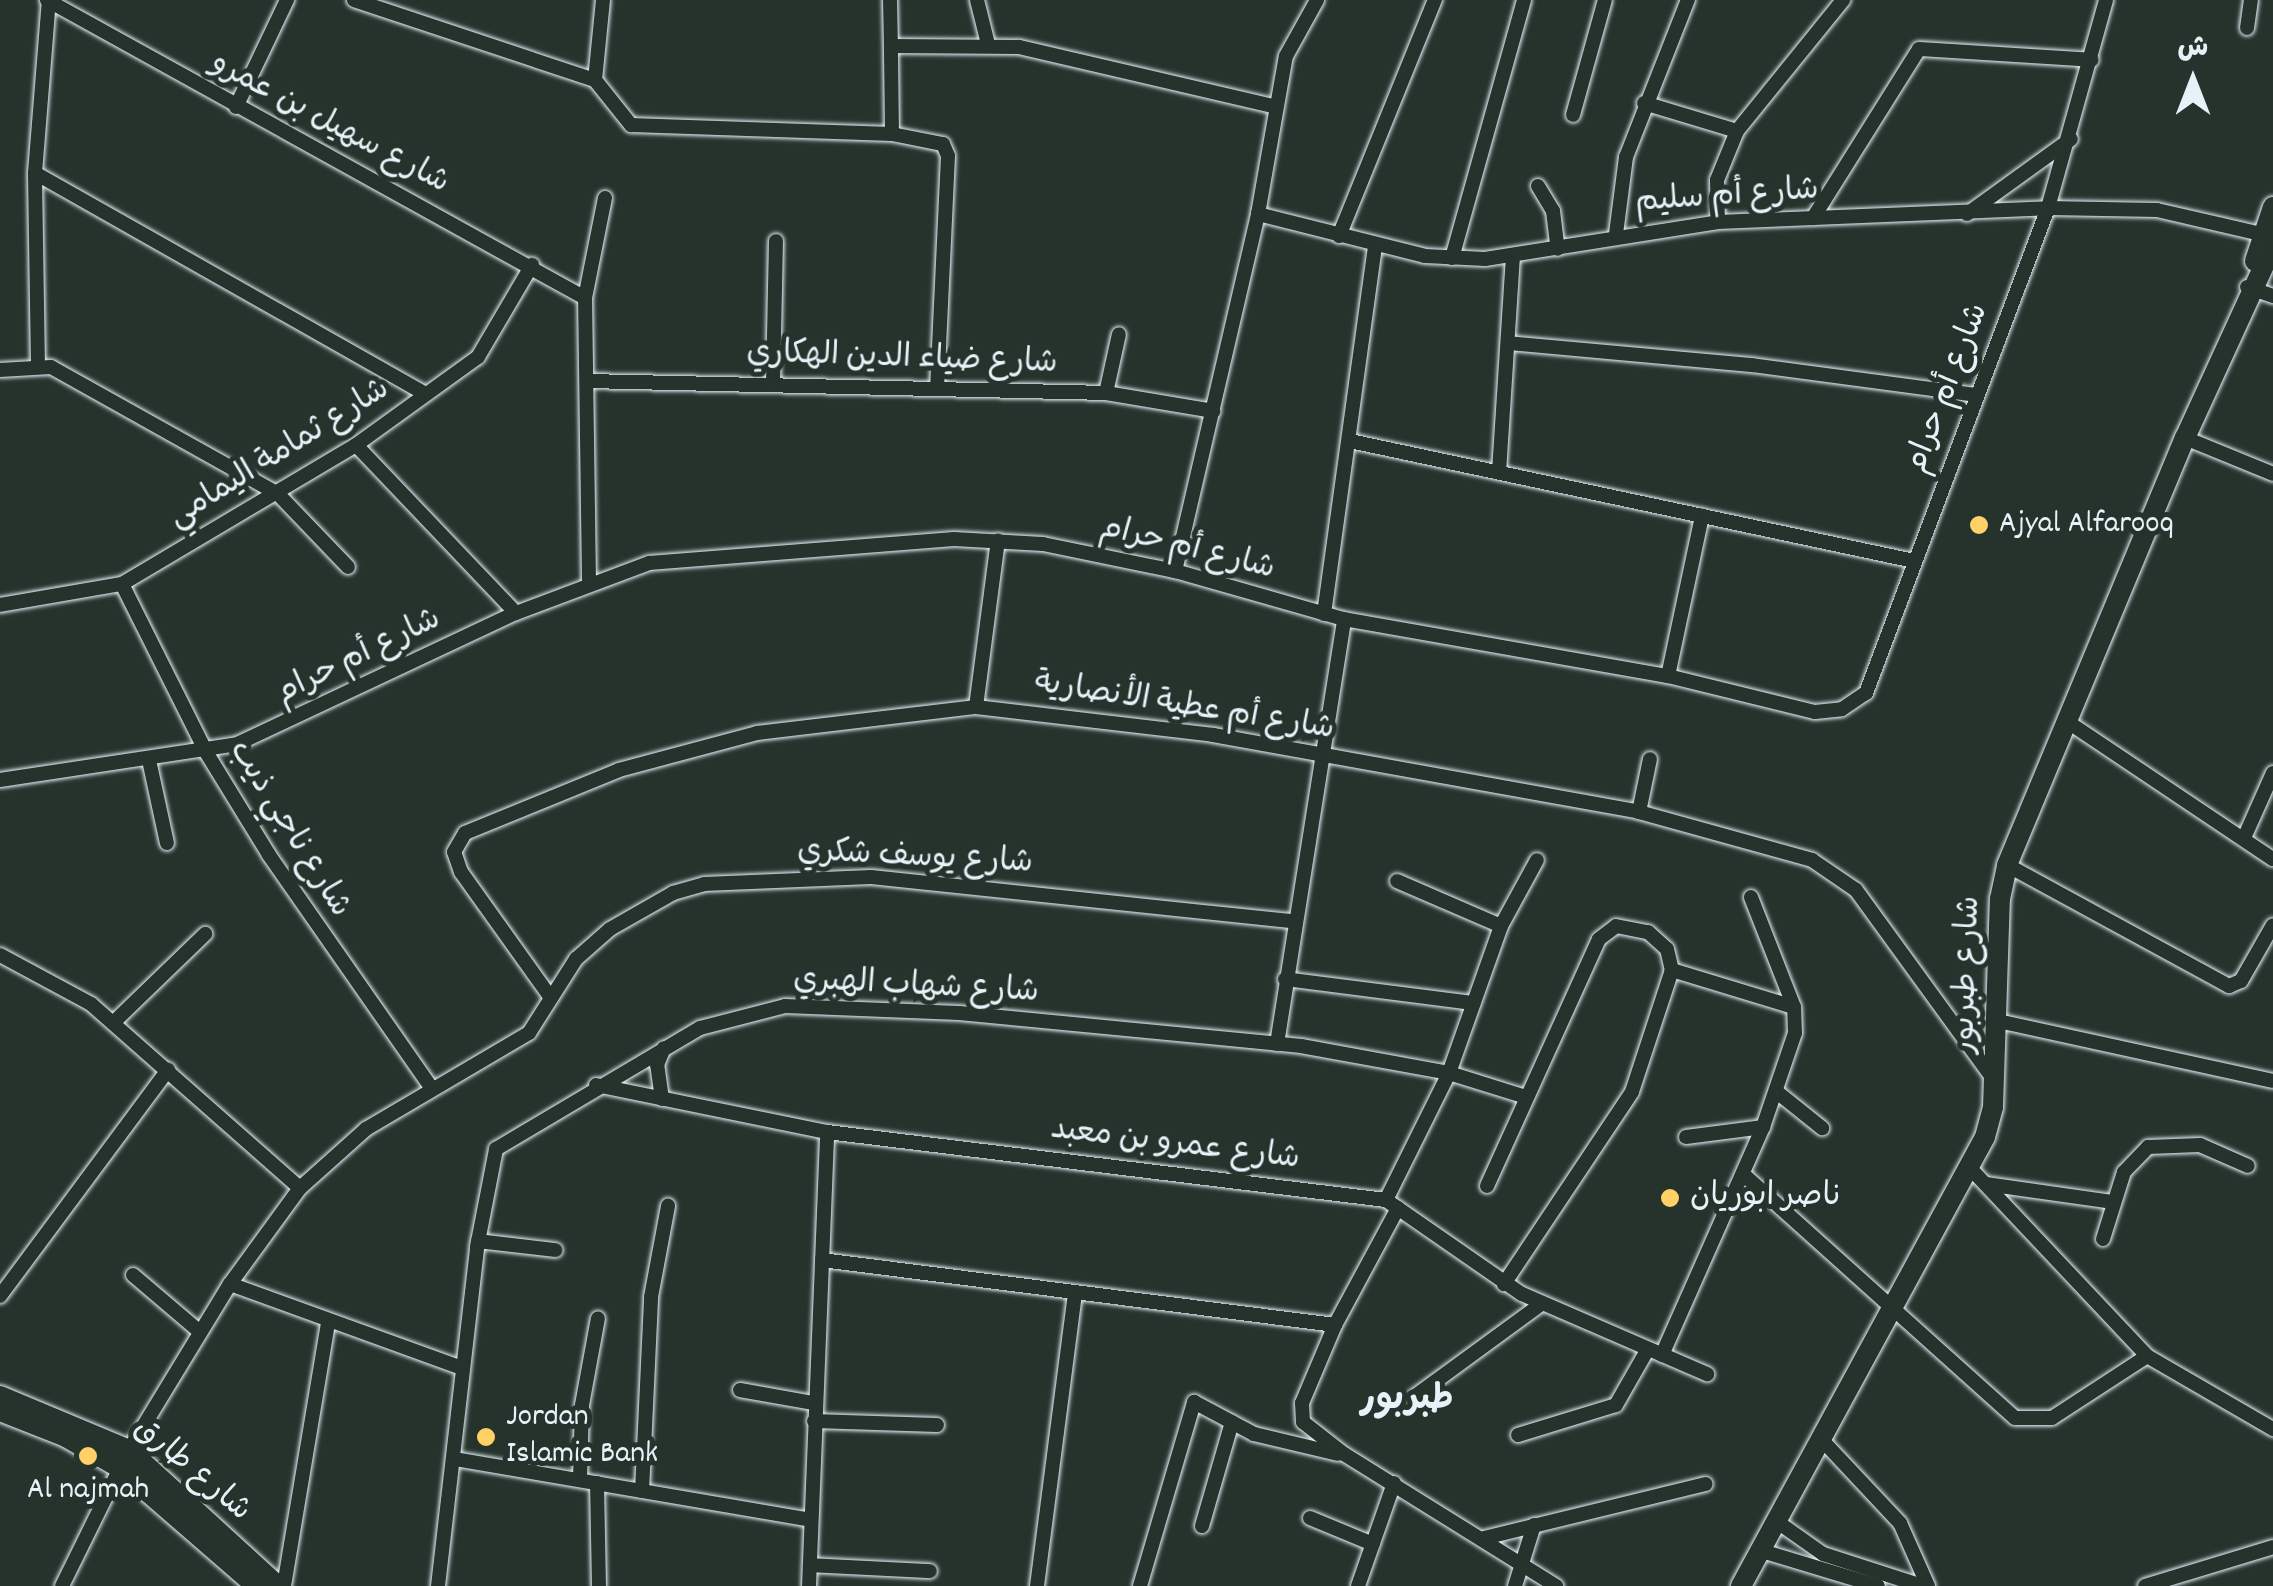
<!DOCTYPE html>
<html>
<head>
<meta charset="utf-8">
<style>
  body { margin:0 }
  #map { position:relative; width:2273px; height:1586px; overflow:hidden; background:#26332d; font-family:Dekko,"Playpen Sans Arabic",sans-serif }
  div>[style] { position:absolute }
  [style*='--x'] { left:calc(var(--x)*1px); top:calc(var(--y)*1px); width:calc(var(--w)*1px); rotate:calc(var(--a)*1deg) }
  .roads { filter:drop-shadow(0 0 2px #e8f1f8) drop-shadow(0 0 2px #e8f1f8) }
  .street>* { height:14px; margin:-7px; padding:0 7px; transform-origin:7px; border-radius:7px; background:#26332d }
  .secondary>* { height:20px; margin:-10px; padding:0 10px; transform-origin:10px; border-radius:10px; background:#26332d }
  .dots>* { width:28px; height:28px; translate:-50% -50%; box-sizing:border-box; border:5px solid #26332d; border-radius:50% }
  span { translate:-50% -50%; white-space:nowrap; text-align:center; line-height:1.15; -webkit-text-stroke:10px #26332d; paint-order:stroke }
  .street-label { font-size:32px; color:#e8f1f8 }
  .poi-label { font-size:32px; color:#e8f1f8 }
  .left { translate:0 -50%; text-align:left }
  .neighbourhood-label { font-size:35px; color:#e8f1f8; font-weight:700 }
  .north { position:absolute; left:2143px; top:30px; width:100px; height:100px; -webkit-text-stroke:8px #26332d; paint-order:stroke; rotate:0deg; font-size:28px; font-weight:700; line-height:40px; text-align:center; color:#e8f1f8 }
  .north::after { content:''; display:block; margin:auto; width:35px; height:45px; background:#e8f1f8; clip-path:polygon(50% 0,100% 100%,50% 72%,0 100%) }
</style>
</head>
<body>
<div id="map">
  <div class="roads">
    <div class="street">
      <i style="--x:47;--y:0;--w:615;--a:28.98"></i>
      <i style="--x:354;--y:0;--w:254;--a:18.4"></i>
      <i style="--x:603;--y:0;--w:80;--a:95.7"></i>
      <i style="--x:595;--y:80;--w:58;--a:51.3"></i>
      <i style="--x:631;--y:125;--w:261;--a:2"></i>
      <i style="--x:892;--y:134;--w:52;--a:11.1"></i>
      <i style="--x:943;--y:144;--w:13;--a:67"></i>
      <i style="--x:948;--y:156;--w:231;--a:92.7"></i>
      <i style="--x:890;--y:0;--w:46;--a:88.8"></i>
      <i style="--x:977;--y:0;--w:45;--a:76"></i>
      <i style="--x:2247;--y:28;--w:28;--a:-82"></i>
      <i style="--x:1644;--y:103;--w:97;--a:16.8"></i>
      <i style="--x:236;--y:107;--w:119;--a:-64.5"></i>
      <i style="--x:1573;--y:115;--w:119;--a:-74.5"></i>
      <i style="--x:892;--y:134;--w:88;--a:-90.7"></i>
      <i style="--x:891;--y:46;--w:128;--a:0.4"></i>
      <i style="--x:1019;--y:47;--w:264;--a:13.1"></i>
      <i style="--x:35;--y:173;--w:449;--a:29.5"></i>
      <i style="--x:1538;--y:186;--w:29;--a:59"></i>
      <i style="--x:1553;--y:211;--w:38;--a:83"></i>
      <i style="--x:1258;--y:214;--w:172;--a:14.1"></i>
      <i style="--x:1425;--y:256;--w:60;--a:2.9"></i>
      <i style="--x:1485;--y:259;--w:236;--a:-9"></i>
      <i style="--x:1718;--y:222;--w:330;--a:-2.4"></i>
      <i style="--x:2048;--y:208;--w:109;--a:1.1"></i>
      <i style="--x:2157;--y:210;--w:116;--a:13"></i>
      <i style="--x:1967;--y:214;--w:128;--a:-35.8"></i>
      <i style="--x:1813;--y:218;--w:199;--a:-57.9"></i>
      <i style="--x:1919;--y:49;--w:173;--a:3.6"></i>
      <i style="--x:1718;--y:222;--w:42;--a:-91.4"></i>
      <i style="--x:1717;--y:180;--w:53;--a:-67.8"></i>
      <i style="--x:1737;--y:131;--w:169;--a:-51"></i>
      <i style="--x:1616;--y:234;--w:78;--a:-82.6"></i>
      <i style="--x:1626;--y:157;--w:169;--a:-68.5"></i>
      <i style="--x:1339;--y:236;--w:255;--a:-67.9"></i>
      <i style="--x:1452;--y:258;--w:268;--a:-74.4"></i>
      <i style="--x:2247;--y:287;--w:28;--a:19"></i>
      <i style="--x:1508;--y:343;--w:245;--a:5.2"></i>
      <i style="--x:1752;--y:365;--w:226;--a:7.6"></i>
      <i style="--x:38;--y:367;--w:194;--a:-90.9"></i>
      <i style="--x:35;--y:173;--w:174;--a:-85.4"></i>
      <i style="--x:0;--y:370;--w:51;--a:-3.4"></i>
      <i style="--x:51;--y:367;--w:260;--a:29.2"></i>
      <i style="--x:278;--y:494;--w:101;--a:46.2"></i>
      <i style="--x:587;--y:381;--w:519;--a:1.32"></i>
      <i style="--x:1106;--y:393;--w:109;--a:9.5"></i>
      <i style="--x:773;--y:383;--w:142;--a:-88.8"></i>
      <i style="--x:1106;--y:393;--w:60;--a:-77.6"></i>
      <i style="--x:2185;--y:438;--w:95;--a:22.2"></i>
      <i style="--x:1350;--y:441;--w:577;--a:12.01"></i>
      <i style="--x:356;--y:445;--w:232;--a:46.4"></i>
      <i style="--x:1499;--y:472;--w:217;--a:-86.3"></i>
      <i style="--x:1175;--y:571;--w:367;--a:-76.9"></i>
      <i style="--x:1258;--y:214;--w:160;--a:-80"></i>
      <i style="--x:1286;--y:56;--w:64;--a:-61"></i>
      <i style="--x:589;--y:581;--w:283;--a:-90.8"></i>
      <i style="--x:585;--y:298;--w:102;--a:-78.7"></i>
      <i style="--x:122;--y:584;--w:188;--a:63.4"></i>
      <i style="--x:206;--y:752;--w:121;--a:58.5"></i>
      <i style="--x:269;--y:855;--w:285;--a:55.1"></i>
      <i style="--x:0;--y:605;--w:124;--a:-9.8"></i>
      <i style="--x:122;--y:584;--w:272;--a:-30.7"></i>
      <i style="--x:356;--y:445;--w:150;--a:-35.8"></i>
      <i style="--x:478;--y:357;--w:107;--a:-59.6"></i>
      <i style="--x:1324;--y:614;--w:373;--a:-82.1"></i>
      <i style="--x:1668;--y:676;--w:164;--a:-78"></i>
      <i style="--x:976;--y:707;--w:168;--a:-82.5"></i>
      <i style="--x:2065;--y:720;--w:250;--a:33.8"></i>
      <i style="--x:149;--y:760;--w:85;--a:77.8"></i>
      <i style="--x:0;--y:780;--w:240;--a:-8.6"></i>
      <i style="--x:237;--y:744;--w:308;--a:-25.2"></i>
      <i style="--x:516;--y:613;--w:142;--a:-20.6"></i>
      <i style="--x:649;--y:563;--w:306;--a:-4.5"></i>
      <i style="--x:954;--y:539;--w:89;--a:3.2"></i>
      <i style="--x:1043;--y:544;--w:135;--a:11.6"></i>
      <i style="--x:1175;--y:571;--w:176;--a:15.9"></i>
      <i style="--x:1344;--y:619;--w:329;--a:10"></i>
      <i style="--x:1668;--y:676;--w:151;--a:13.8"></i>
      <i style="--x:1815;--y:712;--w:27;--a:-6"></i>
      <i style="--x:1842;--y:709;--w:29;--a:-34"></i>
      <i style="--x:1866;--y:693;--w:518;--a:-69.43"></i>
      <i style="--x:2048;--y:208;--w:216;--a:-74.4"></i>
      <i style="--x:1639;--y:812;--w:54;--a:-78.3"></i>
      <i style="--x:2244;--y:838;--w:71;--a:-66"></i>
      <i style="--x:2007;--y:865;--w:253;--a:28.6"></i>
      <i style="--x:2229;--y:986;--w:13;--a:-23"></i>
      <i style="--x:2241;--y:981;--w:64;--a:-60.3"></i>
      <i style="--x:1397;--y:881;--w:113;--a:23.4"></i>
      <i style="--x:0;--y:955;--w:103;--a:28.3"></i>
      <i style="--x:91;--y:1004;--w:278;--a:41.4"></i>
      <i style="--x:1672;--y:970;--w:127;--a:16.9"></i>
      <i style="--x:1285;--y:979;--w:190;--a:7.3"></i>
      <i style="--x:551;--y:998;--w:155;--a:-125.5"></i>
      <i style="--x:461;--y:872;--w:21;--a:-109"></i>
      <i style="--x:454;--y:852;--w:22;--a:-60"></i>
      <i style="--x:465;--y:833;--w:166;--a:-22.2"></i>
      <i style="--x:619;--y:770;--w:143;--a:-15"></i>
      <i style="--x:757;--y:733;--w:221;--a:-6.8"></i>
      <i style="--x:976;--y:707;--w:239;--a:6.7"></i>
      <i style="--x:1213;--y:735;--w:433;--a:10.2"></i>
      <i style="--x:1639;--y:812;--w:180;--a:15.5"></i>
      <i style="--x:1812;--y:860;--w:53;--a:34.3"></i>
      <i style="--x:1856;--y:890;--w:236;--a:54"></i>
      <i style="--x:1998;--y:1021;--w:281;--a:12.3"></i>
      <i style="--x:114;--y:1022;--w:127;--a:-44"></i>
      <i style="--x:1277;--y:1044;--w:430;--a:-81"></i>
      <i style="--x:596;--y:1085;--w:236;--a:11.5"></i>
      <i style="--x:827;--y:1132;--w:563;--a:6.94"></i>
      <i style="--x:1386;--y:1200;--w:165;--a:34.7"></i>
      <i style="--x:1522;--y:1294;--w:202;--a:23.4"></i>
      <i style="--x:1777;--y:1092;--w:58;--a:38.7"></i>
      <i style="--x:662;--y:1099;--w:34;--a:-98"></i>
      <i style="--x:657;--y:1065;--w:18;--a:-68"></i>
      <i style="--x:1686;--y:1137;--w:78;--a:-7.4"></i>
      <i style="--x:1970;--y:1168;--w:258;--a:46.7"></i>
      <i style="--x:2147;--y:1356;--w:146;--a:30.1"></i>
      <i style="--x:1743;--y:1174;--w:365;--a:41.9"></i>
      <i style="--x:2015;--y:1418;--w:37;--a:0"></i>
      <i style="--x:2052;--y:1418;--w:113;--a:-33.1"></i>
      <i style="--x:1986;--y:1184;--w:127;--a:8.1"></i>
      <i style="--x:1487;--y:1186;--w:271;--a:-65.6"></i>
      <i style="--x:1599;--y:939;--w:21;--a:-37"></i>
      <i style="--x:1616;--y:926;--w:33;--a:11"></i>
      <i style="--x:1648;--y:932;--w:25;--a:42"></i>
      <i style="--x:1667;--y:949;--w:22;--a:77"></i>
      <i style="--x:1672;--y:970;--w:128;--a:108.2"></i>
      <i style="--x:1632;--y:1092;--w:231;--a:123.7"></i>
      <i style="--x:1386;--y:1200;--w:142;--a:-63.6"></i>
      <i style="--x:1449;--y:1073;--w:156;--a:-70.5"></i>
      <i style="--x:1501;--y:926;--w:75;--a:-61.4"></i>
      <i style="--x:1398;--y:1208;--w:133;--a:118.3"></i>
      <i style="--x:1335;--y:1325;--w:85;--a:112.9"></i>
      <i style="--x:1302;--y:1403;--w:19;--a:87"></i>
      <i style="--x:1303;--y:1422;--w:52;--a:38"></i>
      <i style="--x:1344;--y:1454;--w:250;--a:31.9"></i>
      <i style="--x:2103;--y:1239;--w:70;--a:-72.6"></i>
      <i style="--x:2124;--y:1172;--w:35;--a:-46"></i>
      <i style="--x:2148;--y:1147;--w:52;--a:-2.2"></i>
      <i style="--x:2200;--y:1145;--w:52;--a:23.6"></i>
      <i style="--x:478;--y:1241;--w:78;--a:6.7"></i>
      <i style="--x:822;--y:1260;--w:517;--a:7.22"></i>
      <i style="--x:133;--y:1275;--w:88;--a:40.4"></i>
      <i style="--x:230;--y:1284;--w:247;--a:19.9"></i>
      <i style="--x:0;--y:1296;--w:282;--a:-53.4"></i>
      <i style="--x:1662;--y:1355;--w:249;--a:-66.1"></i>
      <i style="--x:1763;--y:1127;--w:99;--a:-71.2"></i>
      <i style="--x:1795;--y:1033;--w:26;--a:-92"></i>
      <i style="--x:1794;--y:1007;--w:118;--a:-111.4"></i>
      <i style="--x:740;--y:1390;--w:75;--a:10"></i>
      <i style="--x:1414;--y:1397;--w:157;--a:-36.2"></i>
      <i style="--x:814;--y:1421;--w:123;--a:1.9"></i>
      <i style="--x:1518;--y:1435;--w:102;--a:-17"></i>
      <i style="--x:1616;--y:1405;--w:64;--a:-60.3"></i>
      <i style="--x:1822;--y:1440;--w:114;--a:46.8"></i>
      <i style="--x:1900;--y:1523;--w:69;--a:66"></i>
      <i style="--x:455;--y:1459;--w:360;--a:9.7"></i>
      <i style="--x:580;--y:1480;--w:75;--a:-88.5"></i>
      <i style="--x:582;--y:1405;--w:88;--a:-79.6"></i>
      <i style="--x:597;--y:1483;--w:103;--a:88.9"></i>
      <i style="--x:642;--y:1491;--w:194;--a:-87.3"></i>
      <i style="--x:651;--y:1297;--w:93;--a:-79.4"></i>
      <i style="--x:1310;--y:1518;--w:68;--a:22.4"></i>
      <i style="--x:1779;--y:1523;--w:54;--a:35.2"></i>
      <i style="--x:1823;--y:1554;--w:104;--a:17.9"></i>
      <i style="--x:1202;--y:1526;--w:108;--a:-73.9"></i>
      <i style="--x:1484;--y:1538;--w:228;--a:-13.7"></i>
      <i style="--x:1762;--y:1551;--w:121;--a:16.8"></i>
      <i style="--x:810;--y:1565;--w:120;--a:2.9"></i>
      <i style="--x:62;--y:1586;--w:152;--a:-63.8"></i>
      <i style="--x:129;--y:1450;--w:194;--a:-58.7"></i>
      <i style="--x:230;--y:1284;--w:119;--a:-53.9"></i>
      <i style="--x:300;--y:1188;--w:89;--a:-41.8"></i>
      <i style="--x:366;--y:1129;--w:189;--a:-30.5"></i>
      <i style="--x:529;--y:1033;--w:88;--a:-57.6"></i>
      <i style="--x:576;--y:959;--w:45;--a:-41.4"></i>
      <i style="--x:610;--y:929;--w:73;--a:-29.7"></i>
      <i style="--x:673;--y:893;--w:32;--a:-16"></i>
      <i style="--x:704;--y:884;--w:167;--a:-2.4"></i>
      <i style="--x:871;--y:877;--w:424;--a:6"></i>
      <i style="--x:284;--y:1586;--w:266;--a:-80.5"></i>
      <i style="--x:438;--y:1586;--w:341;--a:-83.4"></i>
      <i style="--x:477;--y:1247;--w:100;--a:-79"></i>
      <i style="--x:496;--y:1149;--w:237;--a:-30.7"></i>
      <i style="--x:700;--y:1028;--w:88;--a:-14.5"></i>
      <i style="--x:785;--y:1006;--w:174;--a:2.3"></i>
      <i style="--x:959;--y:1013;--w:344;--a:5.5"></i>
      <i style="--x:1301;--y:1046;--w:150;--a:10.3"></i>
      <i style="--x:1449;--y:1073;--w:81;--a:17.3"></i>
      <i style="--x:809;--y:1586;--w:454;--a:-87.7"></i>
      <i style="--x:1037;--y:1586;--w:295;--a:-82.6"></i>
      <i style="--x:1140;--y:1586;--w:192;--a:-73.6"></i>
      <i style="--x:1194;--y:1402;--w:68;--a:28.1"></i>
      <i style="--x:1254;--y:1434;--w:86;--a:13.4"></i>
      <i style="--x:1358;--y:1586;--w:109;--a:-70.7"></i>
      <i style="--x:1515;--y:1586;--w:64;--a:-72.7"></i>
      <i style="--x:2145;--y:1586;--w:134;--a:-16.9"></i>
    </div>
    <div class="secondary">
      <i style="--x:2255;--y:261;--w:57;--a:-71.6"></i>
      <i style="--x:0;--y:1396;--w:140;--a:22.7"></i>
      <i style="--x:129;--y:1450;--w:202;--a:42.4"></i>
      <i style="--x:0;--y:1411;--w:71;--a:21.5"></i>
      <i style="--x:66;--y:1437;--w:62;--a:29.9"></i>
      <i style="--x:120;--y:1468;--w:180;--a:40.9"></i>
      <i style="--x:1741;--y:1586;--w:511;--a:-61.48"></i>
      <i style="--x:1985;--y:1137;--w:31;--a:-75"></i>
      <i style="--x:1993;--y:1107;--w:208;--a:-88.1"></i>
      <i style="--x:2000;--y:899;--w:35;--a:-78"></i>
      <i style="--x:2007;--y:865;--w:463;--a:-67.4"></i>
      <i style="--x:2185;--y:438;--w:211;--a:-65.4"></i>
    </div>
  </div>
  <div class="dots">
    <i style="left:1979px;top:525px;background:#ffd166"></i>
    <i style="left:1670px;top:1198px;background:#ffd166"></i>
    <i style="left:486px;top:1437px;background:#ffd166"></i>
    <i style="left:88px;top:1456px;background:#ffd166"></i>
  </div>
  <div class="street-label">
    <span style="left:329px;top:125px;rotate:28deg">شارع سهيل بن عمرو</span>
    <span style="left:1727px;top:198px;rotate:-4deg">شارع أم سليم</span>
    <span style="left:902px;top:360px;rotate:2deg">شارع ضياء الدين الهكاري</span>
    <span style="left:1949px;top:389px;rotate:-69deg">شارع أم حرام</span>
    <span style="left:280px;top:455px;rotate:-32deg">شارع ثمامة اليمامي</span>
    <span style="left:1187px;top:550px;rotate:14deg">شارع أم حرام</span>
    <span style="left:359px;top:658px;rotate:-26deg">شارع أم حرام</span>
    <span style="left:1184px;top:708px;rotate:9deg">شارع أم عطية الأنصارية</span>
    <span style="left:288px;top:830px;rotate:58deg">شارع ناجي ذيب</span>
    <span style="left:915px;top:859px;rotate:3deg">شارع يوسف شكري</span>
    <span style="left:1969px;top:975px;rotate:-88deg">شارع طبربور</span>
    <span style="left:916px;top:988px;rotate:3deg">شارع شهاب الهبري</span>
    <span style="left:1175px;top:1146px;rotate:7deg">شارع عمرو بن معبد</span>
    <span style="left:191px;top:1471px;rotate:40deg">شارع طارق</span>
  </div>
  <div class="poi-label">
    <span class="left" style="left:1999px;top:525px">Ajyal Alfarooq</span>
    <span class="left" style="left:1690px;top:1198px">ناصر ابوريان</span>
    <span class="left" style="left:506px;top:1437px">Jordan<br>Islamic Bank</span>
    <span style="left:88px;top:1491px">Al najmah</span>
  </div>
  <div class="neighbourhood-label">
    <span style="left:1407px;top:1401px">طبربور</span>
  </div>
  <div class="north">ش</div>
</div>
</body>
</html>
